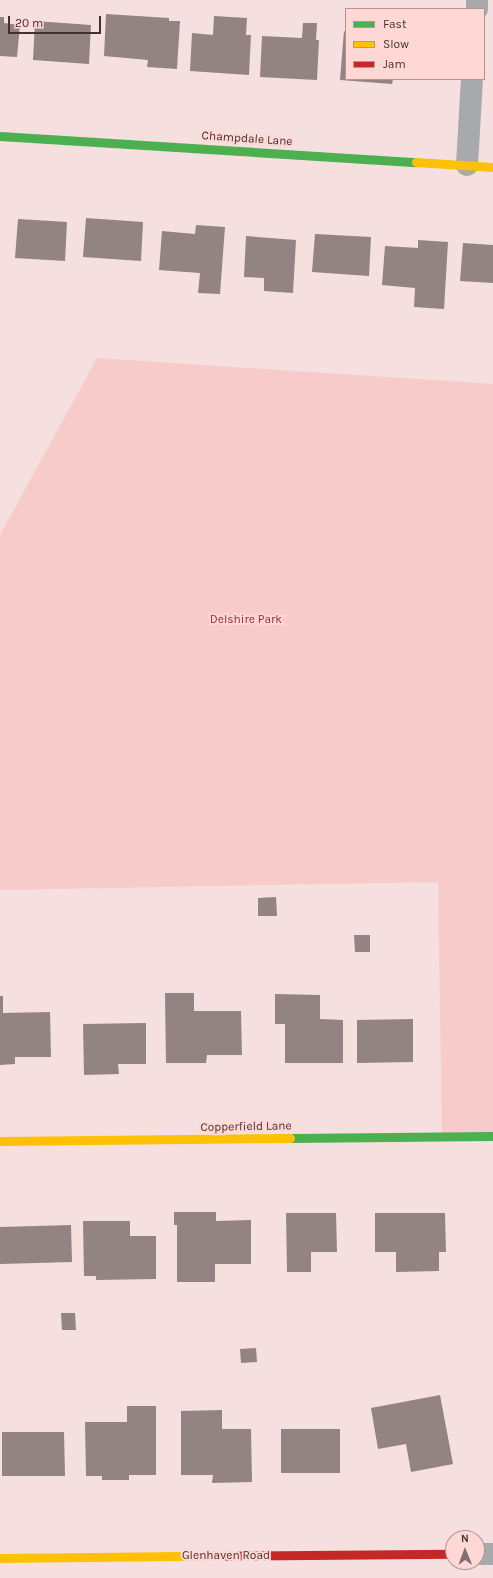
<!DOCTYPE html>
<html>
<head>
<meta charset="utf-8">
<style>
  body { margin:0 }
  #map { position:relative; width:493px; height:1578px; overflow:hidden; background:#f5dfdf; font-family:Karla,sans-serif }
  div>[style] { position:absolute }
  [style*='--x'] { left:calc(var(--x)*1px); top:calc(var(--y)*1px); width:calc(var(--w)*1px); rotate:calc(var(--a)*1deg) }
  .green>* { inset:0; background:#f7cbc9 }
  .building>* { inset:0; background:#938383 }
  .street>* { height:22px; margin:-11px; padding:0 11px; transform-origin:11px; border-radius:11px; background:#a7a9aa }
  .fast>* { height:9px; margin:-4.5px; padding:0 4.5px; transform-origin:4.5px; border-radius:4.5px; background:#4caf50 }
  .slow>* { height:9px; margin:-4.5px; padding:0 4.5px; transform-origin:4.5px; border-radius:4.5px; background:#ffc107 }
  .jam>* { height:9px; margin:-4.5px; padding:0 4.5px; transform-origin:4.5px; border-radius:4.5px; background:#c62828 }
  span { translate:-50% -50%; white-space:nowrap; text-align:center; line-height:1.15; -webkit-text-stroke:4px #ffd7d5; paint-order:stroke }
  .street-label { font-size:12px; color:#413231 }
  .park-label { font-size:12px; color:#972b31 }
  .legend { position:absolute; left:345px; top:8px; width:140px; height:72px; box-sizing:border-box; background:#ffd7d5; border:1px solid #b39593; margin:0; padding:5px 7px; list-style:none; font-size:12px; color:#413231 }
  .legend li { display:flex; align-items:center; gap:8px; height:20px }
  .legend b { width:20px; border:1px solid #b39593 }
  .north { position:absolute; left:445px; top:1530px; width:40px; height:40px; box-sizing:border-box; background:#ffd7d5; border:1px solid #b39593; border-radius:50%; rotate:359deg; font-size:11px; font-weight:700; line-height:16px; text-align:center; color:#413231 }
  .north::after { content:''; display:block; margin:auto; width:14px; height:18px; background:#806f6e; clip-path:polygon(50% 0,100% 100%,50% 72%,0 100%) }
  .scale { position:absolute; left:8px; top:16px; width:93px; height:18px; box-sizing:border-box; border:2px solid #413231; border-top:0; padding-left:5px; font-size:12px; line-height:14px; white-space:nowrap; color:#413231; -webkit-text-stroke:3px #ffd7d5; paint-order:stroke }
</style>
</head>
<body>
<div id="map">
  <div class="green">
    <i style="clip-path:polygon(97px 358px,493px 384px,493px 1136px,442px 1137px,438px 882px,0 890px,0 535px)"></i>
  </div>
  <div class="building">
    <i style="clip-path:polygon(106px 14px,169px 18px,169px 21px,180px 21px,177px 69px,147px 67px,148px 60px,104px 56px)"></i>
    <i style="clip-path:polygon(214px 16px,247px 18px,246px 35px,251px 35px,249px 75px,190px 71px,192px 33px,213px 35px)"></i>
    <i style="clip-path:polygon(0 17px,4px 17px,4px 23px,20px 25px,17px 57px,0 56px)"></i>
    <i style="clip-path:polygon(35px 21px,91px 25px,89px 64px,33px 60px)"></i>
    <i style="clip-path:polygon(303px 23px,317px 23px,316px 40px,319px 40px,317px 80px,260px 77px,262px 36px,302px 38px)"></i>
    <i style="clip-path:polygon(344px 31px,346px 32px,346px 79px,393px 79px,392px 84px,340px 80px)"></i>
    <i style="clip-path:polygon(86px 218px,143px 222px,141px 261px,83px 257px)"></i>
    <i style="clip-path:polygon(18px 219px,67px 222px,65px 261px,15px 258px)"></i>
    <i style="clip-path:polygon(196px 225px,225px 227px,220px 294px,198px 293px,200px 273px,159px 270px,162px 231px,195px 234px)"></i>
    <i style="clip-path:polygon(315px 234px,371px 237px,369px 276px,312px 272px)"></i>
    <i style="clip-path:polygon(246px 236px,296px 240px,293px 293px,264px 291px,264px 278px,244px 277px)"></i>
    <i style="clip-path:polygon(418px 240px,448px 242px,444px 309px,414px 307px,415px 288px,382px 285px,385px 246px,418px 248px)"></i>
    <i style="clip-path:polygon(463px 243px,493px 245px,493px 283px,460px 281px)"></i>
    <i style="clip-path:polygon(276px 897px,277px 916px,258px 916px,258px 898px)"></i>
    <i style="clip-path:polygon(354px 935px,370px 935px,370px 952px,355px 952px)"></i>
    <i style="clip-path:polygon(165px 993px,194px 993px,194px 1011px,241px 1011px,242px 1055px,207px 1055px,206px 1063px,166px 1063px)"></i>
    <i style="clip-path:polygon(275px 994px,320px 995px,320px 1019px,343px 1020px,343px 1063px,285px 1063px,285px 1024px,275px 1024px)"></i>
    <i style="clip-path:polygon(0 996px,3px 996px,3px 1013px,50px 1012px,51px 1057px,15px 1057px,15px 1064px,0 1065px)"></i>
    <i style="clip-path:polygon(413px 1019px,413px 1062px,357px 1063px,357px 1020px)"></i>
    <i style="clip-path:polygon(146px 1023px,146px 1064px,118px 1064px,119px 1074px,84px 1075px,83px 1024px)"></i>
    <i style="clip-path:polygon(174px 1212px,216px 1212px,216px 1221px,251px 1220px,251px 1264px,215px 1264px,215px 1282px,177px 1282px,177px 1225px,174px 1225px)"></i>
    <i style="clip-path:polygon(286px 1213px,336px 1213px,337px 1252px,311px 1252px,311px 1272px,287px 1272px)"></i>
    <i style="clip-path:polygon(375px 1213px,445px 1213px,446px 1252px,439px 1252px,439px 1271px,396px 1272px,396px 1252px,375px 1252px)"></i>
    <i style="clip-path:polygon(83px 1221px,130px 1221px,130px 1236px,156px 1236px,156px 1279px,96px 1280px,96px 1276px,84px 1276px)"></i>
    <i style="clip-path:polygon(71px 1225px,72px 1262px,0 1264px,0 1227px)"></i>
    <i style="clip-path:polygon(61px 1313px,75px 1313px,76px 1330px,62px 1330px)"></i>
    <i style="clip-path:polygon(256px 1348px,257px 1362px,241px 1363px,240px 1349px)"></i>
    <i style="clip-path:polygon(440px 1395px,453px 1464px,411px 1472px,406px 1444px,378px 1449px,371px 1408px)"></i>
    <i style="clip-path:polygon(127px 1406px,156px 1406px,156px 1475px,129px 1475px,129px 1480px,102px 1480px,102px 1476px,86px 1476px,85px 1422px,127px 1422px)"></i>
    <i style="clip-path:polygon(222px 1410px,222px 1429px,251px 1429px,252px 1482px,212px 1483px,213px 1475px,181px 1475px,181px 1411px)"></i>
    <i style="clip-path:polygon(281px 1429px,340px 1429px,340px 1473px,281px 1473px)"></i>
    <i style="clip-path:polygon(2px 1432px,64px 1432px,65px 1476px,2px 1476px)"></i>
  </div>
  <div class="street">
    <i style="--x:477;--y:9;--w:9;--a:-90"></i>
    <i style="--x:467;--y:165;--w:86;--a:-86.7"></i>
    <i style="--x:477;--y:1554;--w:16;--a:0"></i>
  </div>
  <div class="fast">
    <i style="--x:0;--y:136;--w:417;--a:3.6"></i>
    <i style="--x:290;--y:1138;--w:203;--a:-0.6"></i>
  </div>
  <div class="slow">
    <i style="--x:416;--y:162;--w:77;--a:3.7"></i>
    <i style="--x:0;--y:1141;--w:290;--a:-0.6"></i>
    <i style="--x:0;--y:1558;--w:203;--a:-0.6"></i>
  </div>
  <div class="jam">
    <i style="--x:203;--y:1556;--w:250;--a:-0.5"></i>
  </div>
  <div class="street-label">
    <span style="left:247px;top:139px;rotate:4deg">Champdale Lane</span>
    <span style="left:246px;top:1127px;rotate:-1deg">Copperfield Lane</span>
    <span style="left:226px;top:1556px">Glenhaven Road</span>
  </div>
  <div class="park-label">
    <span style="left:246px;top:620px">Delshire Park</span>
  </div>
  <ul class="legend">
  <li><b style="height:5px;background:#4caf50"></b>Fast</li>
  <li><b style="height:5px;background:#ffc107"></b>Slow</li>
  <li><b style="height:5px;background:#c62828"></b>Jam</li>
  </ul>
  <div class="north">N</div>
  <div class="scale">20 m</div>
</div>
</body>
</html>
